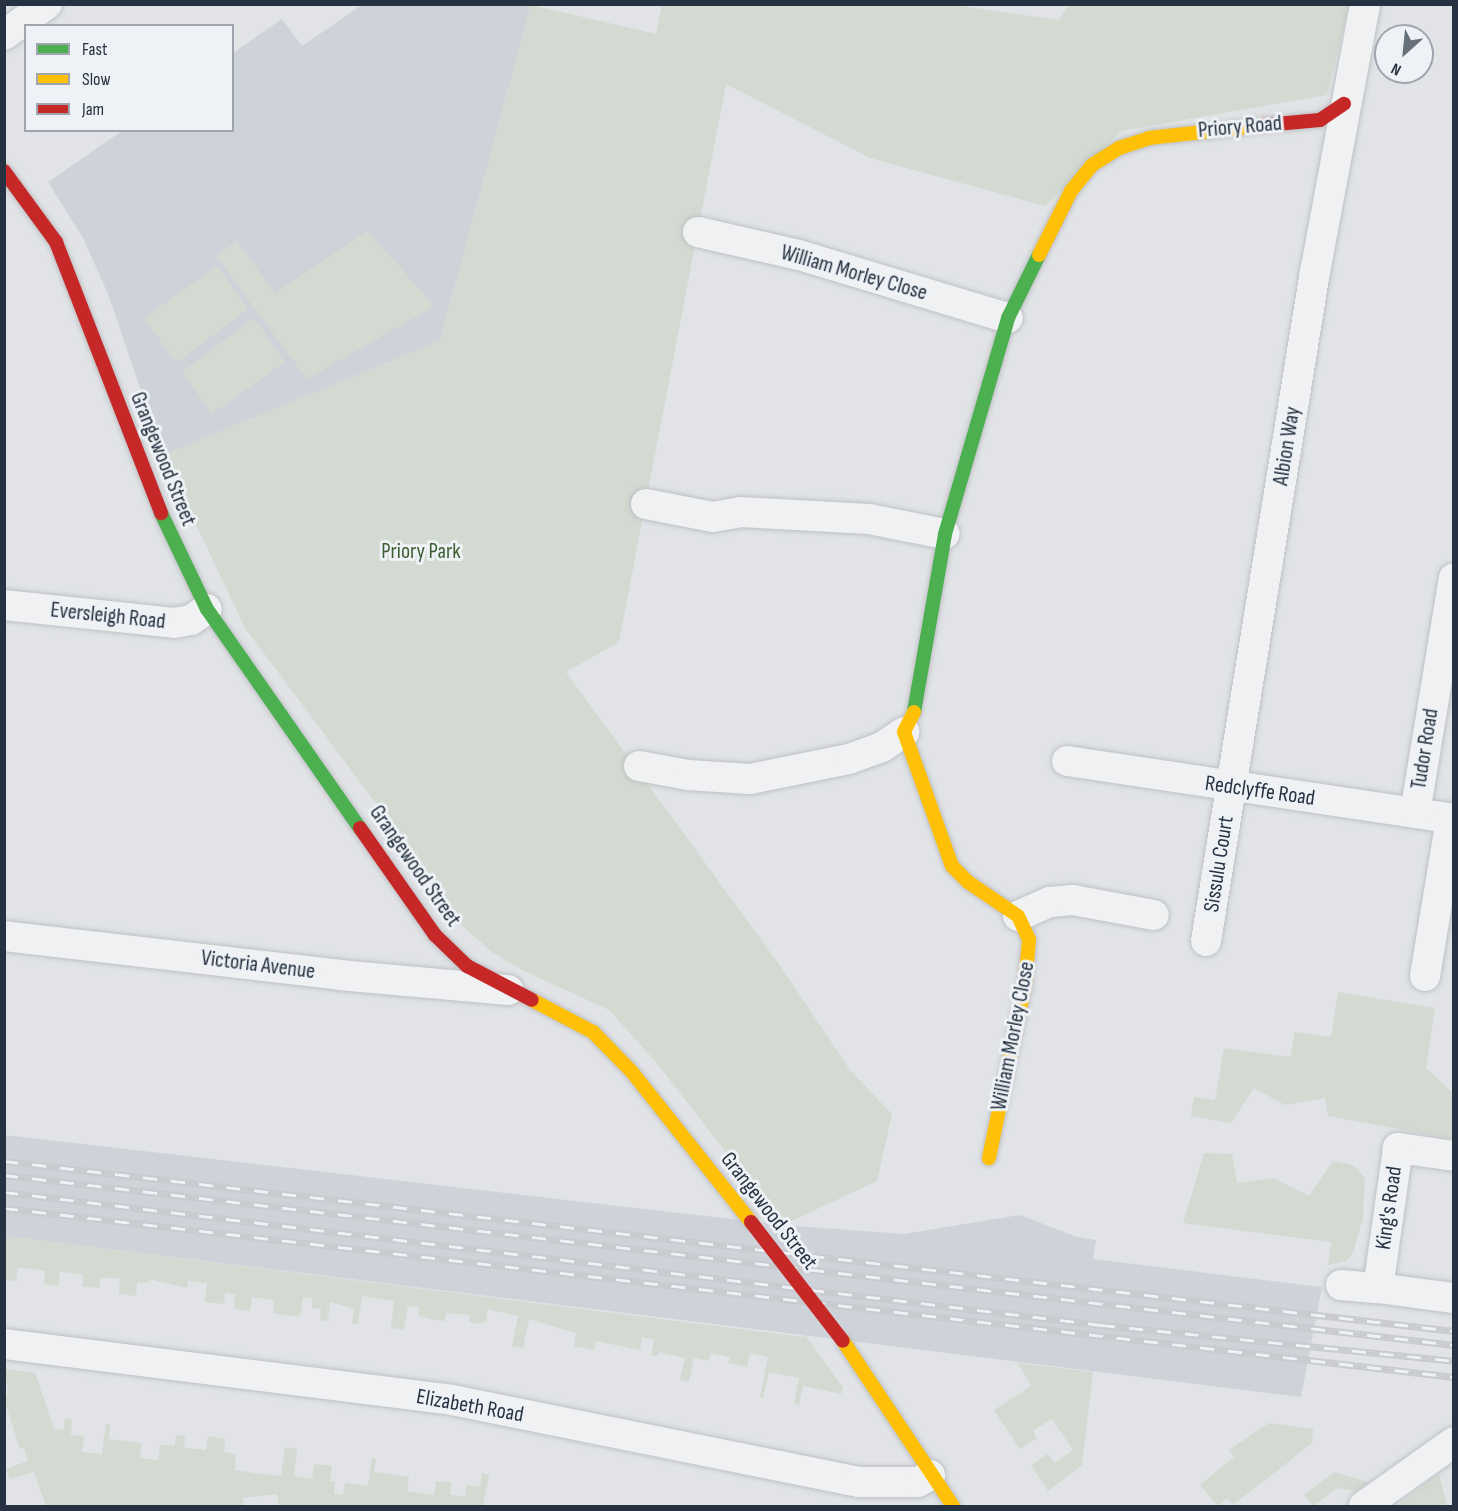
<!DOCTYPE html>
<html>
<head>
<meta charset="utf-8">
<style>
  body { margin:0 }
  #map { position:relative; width:1458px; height:1511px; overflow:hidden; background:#e1e3e6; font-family:"Sofia Sans Condensed",sans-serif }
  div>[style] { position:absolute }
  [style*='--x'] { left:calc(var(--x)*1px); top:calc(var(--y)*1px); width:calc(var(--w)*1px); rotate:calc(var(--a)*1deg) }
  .built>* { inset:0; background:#ced3da }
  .green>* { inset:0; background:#d2dad1 }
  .roads { filter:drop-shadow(0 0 2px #bfc1c4) drop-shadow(0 0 2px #bfc1c4) }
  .street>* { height:30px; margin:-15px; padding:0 15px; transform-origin:15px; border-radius:15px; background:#f0f1f3 }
  .fast>* { height:14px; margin:-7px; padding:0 7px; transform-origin:7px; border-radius:7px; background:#4caf50 }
  .slow>* { height:14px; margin:-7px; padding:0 7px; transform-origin:7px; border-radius:7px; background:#ffc107 }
  .jam>* { height:14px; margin:-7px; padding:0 7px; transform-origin:7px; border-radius:7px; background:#c62828 }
  .rail>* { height:7px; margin-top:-3.5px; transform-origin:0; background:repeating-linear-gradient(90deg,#eef2f6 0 14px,#c9cbce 0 28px); box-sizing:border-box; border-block:2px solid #c9cbce }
  .jam-bridge>* { height:14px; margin:-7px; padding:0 7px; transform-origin:7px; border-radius:7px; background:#c62828 }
  span { translate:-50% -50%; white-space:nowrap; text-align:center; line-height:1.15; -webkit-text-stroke:6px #eef2f6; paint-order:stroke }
  .street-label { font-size:22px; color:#263241 }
  .park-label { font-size:22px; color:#3e5e33 }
  .frame { position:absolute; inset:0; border:6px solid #263241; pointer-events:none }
  .legend { position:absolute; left:24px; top:24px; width:210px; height:108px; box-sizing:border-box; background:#eef2f6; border:2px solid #9ea5ae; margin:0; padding:8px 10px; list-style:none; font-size:18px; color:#263241 }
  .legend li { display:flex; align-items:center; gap:12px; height:30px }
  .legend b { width:30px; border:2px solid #9ea5ae }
  .north { position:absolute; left:1374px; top:24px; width:60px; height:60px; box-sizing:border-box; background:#eef2f6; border:2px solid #9ea5ae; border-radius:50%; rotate:207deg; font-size:16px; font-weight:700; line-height:24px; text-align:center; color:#263241 }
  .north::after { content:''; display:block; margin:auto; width:21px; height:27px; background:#67707b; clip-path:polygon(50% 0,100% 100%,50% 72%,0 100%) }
</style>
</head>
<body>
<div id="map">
  <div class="built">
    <i style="clip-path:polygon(362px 5px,531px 5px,440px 341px,163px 455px,108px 294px,84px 240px,48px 182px,122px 131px,232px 130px,233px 53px,282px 19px,302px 46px)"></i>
    <i style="clip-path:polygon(5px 1135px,783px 1225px,904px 1234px,1020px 1215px,1077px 1237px,1096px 1240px,1093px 1259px,1322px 1287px,1301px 1397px,5px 1236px)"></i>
  </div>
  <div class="green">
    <i style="clip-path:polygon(662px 4px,945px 4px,1059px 20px,1069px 5px,1349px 5px,1327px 95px,1121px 131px,1045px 206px,870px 158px,726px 84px,619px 642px,566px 672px,781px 967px,850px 1070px,892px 1114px,877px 1181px,783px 1225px,655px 1061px,609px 1010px,522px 970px,492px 952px,456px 920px,387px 818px,245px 628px,163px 455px,440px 341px,531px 5px,656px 34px)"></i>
    <i style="clip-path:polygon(367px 231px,435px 306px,307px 379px,216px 256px,237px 241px,275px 293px)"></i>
    <i style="clip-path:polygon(217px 266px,248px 309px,176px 363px,144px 318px)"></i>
    <i style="clip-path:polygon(254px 318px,285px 362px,212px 414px,182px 372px)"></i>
    <i style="clip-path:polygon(1338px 992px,1435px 1008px,1426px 1068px,1453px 1093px,1453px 1139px,1328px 1116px,1325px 1098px,1285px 1105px,1254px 1088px,1231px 1123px,1191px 1116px,1194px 1097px,1215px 1100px,1224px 1048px,1290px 1057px,1295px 1032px,1331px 1037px)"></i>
    <i style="clip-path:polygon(1204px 1153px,1232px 1154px,1237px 1183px,1274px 1178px,1309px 1196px,1333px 1161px,1353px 1165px,1365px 1178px,1363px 1218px,1353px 1253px,1346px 1261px,1328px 1265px,1331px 1242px,1183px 1223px)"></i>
    <i style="clip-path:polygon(5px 1236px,803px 1337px,804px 1333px,843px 1388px,841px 1394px,803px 1386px,799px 1405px,794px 1404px,799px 1378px,769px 1372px,763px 1398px,760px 1397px,768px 1357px,750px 1353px,747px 1367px,728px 1363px,730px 1357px,711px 1353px,709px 1361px,694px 1358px,689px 1382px,680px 1380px,685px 1358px,659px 1352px,657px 1356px,651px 1355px,654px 1340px,642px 1337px,640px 1350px,596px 1341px,594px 1350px,574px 1346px,576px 1333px,529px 1319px,523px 1348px,512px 1346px,518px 1316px,488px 1309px,486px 1321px,480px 1324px,469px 1322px,470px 1315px,446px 1313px,445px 1321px,430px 1319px,419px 1316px,419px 1307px,408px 1306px,404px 1330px,391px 1328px,394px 1301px,362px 1296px,358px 1324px,352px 1323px,354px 1309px,330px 1302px,328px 1321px,320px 1320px,321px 1309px,312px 1308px,312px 1298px,303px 1297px,300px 1317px,273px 1313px,274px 1300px,252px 1297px,250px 1311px,234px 1309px,235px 1294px,225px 1293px,224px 1304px,205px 1302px,207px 1283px,188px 1281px,187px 1288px,149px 1279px,148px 1283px,137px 1282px,136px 1296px,119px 1294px,120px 1279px,101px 1277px,99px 1288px,82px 1286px,83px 1275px,72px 1273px,60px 1272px,58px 1286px,44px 1284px,45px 1271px,18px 1267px,16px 1281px,6px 1280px)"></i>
    <i style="clip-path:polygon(1018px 1363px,1093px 1372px,1082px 1465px,1048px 1491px,1031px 1465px,1048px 1454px,1054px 1463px,1073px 1450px,1052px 1419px,1033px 1431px,1037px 1438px,1020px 1449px,994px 1410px,1031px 1386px)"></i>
    <i style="clip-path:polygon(5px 1369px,35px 1373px,54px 1429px,64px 1430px,65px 1418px,72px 1419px,71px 1435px,84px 1436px,82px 1452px,102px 1454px,106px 1424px,110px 1425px,109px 1439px,142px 1443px,140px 1458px,158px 1460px,160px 1445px,175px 1446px,176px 1435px,185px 1436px,184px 1448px,206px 1450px,208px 1436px,225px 1439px,224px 1452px,236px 1454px,235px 1470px,255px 1473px,281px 1476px,285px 1447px,297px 1449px,294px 1476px,312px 1479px,314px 1464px,332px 1466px,330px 1481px,335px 1482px,334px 1494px,343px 1495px,345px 1483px,368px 1486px,372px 1458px,376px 1459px,374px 1472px,409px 1477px,407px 1491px,434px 1495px,436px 1481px,451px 1482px,450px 1495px,465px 1496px,467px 1485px,480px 1487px,482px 1473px,489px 1475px,483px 1506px,279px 1506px,277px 1494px,243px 1498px,243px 1506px,46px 1506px,34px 1472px,10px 1479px,6px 1469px,28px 1461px,24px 1448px,20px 1449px,5px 1402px,8px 1392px)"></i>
    <i style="clip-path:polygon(1269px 1423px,1313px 1429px,1312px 1443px,1233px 1505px,1227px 1498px,1218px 1506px,1200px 1485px,1234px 1457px,1229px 1450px)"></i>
    <i style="clip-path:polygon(1334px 1472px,1368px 1482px,1356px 1491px,1337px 1488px,1313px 1506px,1304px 1495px)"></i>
    <i style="clip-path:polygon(1439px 1474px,1447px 1506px,1397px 1506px)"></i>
  </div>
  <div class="roads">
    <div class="street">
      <i style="--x:4;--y:35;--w:53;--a:-35.8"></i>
      <i style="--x:698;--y:232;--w:104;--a:12.8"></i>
      <i style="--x:799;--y:255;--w:218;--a:16.8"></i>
      <i style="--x:646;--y:504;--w:68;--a:11"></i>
      <i style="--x:713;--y:517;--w:28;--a:-10"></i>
      <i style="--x:741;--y:512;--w:128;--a:3.1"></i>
      <i style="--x:869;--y:519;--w:77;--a:11.2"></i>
      <i style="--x:4;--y:605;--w:171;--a:6"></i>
      <i style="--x:174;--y:623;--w:17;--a:-10"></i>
      <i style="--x:191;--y:620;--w:19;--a:-35"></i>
      <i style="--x:1067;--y:761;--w:391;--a:8.5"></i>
      <i style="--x:639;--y:766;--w:50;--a:10.4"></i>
      <i style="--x:688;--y:775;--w:62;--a:3.7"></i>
      <i style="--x:750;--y:779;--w:101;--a:-11.4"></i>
      <i style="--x:849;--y:759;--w:35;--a:-20"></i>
      <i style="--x:882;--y:747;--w:27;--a:-34"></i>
      <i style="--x:1415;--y:813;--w:238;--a:-80.6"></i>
      <i style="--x:1018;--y:916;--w:35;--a:-24"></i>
      <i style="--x:1050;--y:902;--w:23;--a:-5"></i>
      <i style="--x:1073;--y:900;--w:82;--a:10.5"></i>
      <i style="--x:4;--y:936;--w:337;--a:6.6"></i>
      <i style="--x:339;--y:975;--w:170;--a:5.1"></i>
      <i style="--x:1206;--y:941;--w:678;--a:-80.75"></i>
      <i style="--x:1315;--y:272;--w:273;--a:-79.4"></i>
      <i style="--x:1425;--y:976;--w:159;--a:-80.6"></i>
      <i style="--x:1454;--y:1156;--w:57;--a:-171.9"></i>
      <i style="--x:1398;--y:1148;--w:141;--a:98.1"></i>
      <i style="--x:1378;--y:1288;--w:77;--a:7.5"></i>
      <i style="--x:1341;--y:1285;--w:37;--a:5"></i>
      <i style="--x:4;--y:1344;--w:451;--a:7.1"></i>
      <i style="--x:452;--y:1400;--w:415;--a:11.4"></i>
      <i style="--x:859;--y:1482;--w:59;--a:0"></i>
      <i style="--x:918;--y:1482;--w:14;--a:-30"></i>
      <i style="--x:1364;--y:1506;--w:110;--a:-35.4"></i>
    </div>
    <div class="fast">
      <i style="--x:161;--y:513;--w:106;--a:64.4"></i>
      <i style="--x:207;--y:609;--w:267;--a:55.1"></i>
      <i style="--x:914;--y:712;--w:181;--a:-80.1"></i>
      <i style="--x:945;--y:534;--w:225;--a:-73.7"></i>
      <i style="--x:1008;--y:318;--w:70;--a:-63.8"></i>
    </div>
    <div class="slow">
      <i style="--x:1039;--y:255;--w:72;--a:-63.4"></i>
      <i style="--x:1071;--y:191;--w:33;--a:-51"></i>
      <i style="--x:1092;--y:165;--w:32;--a:-32"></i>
      <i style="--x:1119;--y:148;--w:32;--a:-18"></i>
      <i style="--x:1149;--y:138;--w:117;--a:-6.4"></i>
      <i style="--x:914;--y:712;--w:22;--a:117"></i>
      <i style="--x:904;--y:732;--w:142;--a:70.3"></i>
      <i style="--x:952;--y:866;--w:23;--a:45"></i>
      <i style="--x:968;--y:882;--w:60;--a:34.2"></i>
      <i style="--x:1018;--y:916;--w:26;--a:65"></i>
      <i style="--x:1029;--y:940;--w:44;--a:95.2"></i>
      <i style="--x:1025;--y:984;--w:178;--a:101.7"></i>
      <i style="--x:532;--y:1000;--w:69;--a:27.7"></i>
      <i style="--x:593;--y:1032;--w:56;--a:45.7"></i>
      <i style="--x:632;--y:1072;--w:191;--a:51.6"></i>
      <i style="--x:843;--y:1341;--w:198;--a:56.3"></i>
    </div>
    <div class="jam">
      <i style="--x:1265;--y:125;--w:55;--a:-5.2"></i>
      <i style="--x:1320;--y:120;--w:29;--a:-34"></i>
      <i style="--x:4;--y:171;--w:88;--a:53.8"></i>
      <i style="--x:56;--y:242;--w:291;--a:68.8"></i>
      <i style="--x:360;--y:828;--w:131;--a:55"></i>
      <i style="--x:435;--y:935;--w:45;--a:44.1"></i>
      <i style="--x:467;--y:966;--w:73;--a:27.6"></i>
    </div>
  </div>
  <div class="rail">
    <i style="--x:4;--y:1161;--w:1460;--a:6.69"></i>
    <i style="--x:4;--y:1175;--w:1460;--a:6.69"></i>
    <i style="--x:4;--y:1192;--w:1105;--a:6.91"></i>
    <i style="--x:1101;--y:1325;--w:355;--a:5.8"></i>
    <i style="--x:4;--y:1208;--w:1460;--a:6.65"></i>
  </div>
  <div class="jam-bridge">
    <i style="--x:751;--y:1222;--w:150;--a:52.3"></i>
  </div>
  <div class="street-label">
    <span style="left:1240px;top:127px;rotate:-5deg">Priory Road</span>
    <span style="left:854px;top:273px;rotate:16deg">William Morley Close</span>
    <span style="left:1287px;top:446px;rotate:-81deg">Albion Way</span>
    <span style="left:163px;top:459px;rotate:68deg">Grangewood Street</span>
    <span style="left:108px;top:616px;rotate:6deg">Eversleigh Road</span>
    <span style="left:1425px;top:749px;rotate:-81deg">Tudor Road</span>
    <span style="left:1260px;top:791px;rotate:8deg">Redclyffe Road</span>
    <span style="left:1219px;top:864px;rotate:-81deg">Sissulu Court</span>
    <span style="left:415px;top:866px;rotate:55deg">Grangewood Street</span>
    <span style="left:258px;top:965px;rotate:7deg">Victoria Avenue</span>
    <span style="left:1013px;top:1036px;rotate:-79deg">William Morley Close</span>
    <span style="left:1389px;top:1208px;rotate:-82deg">King's Road</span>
    <span style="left:769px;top:1211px;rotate:52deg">Grangewood Street</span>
    <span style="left:470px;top:1406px;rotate:10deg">Elizabeth Road</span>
  </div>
  <div class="park-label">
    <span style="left:421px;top:552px">Priory Park</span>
  </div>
  <div class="frame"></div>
  <ul class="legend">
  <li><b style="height:8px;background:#4caf50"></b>Fast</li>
  <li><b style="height:8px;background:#ffc107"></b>Slow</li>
  <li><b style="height:8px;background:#c62828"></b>Jam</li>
  </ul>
  <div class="north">N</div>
</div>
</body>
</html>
